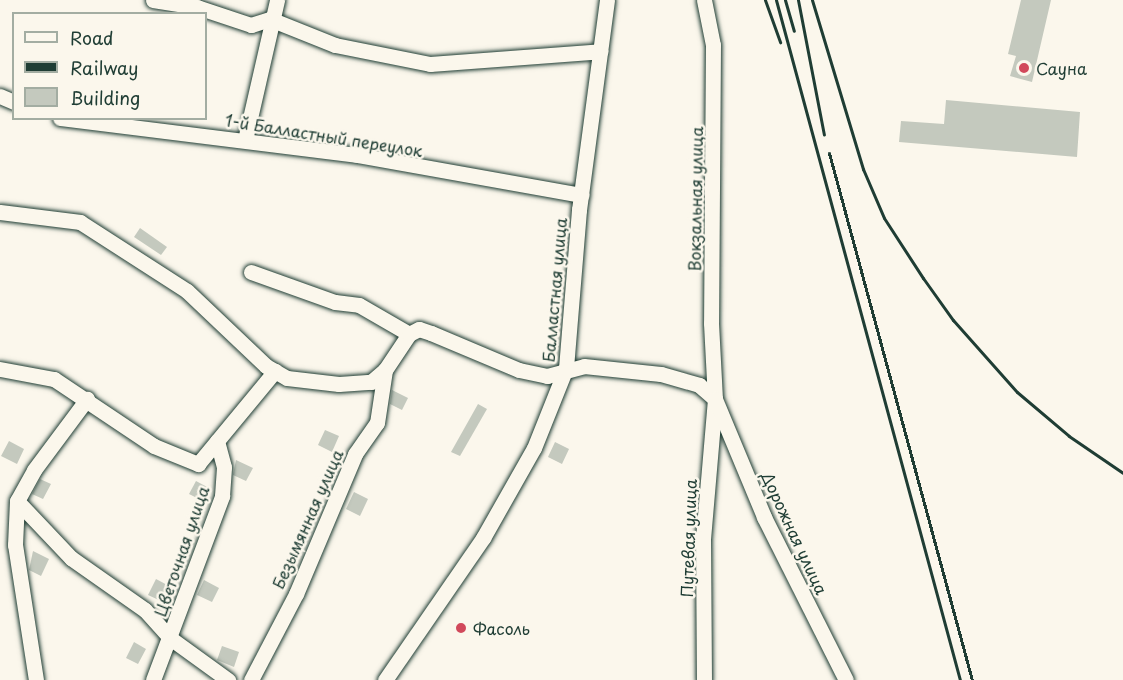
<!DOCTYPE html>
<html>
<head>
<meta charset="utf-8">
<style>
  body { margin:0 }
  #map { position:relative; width:1123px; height:680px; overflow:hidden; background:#fbf7ec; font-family:"Playpen Sans",sans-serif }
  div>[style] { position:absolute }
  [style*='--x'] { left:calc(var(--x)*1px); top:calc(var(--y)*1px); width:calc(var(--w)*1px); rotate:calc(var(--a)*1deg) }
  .building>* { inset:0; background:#c4c9be }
  .roads { filter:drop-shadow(0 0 2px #1f3d34) drop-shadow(0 0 2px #1f3d34) }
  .minor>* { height:15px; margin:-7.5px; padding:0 7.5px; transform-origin:7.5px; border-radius:7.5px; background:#fbf7ec }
  .rail>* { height:3px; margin:-1.5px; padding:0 1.5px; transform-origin:1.5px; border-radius:1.5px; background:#1f3d34 }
  .dots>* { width:16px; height:16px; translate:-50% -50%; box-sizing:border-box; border:3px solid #fbf7ec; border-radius:50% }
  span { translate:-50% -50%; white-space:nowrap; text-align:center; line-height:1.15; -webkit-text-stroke:5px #fbf7ec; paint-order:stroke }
  .poi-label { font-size:16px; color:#1f3d34 }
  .left { translate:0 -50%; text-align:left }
  .street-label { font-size:16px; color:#1f3d34 }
  .legend { position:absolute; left:12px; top:12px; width:195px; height:108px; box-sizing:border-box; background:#fbf7ec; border:2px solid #a3ada2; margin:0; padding:8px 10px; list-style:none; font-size:18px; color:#1f3d34 }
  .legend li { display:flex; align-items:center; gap:12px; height:30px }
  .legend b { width:30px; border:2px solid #a3ada2 }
</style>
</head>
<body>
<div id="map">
  <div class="building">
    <i style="clip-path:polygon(1021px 0,1051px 0,1032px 82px,1010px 76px,1016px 56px,1008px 54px)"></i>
    <i style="clip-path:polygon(946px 100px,1080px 112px,1077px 157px,899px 142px,901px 121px,944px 124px)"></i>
    <i style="clip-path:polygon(140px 228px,167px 247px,161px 255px,134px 237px)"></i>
    <i style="clip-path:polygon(392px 390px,408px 398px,402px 410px,390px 404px)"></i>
    <i style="clip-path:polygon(478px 404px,487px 409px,460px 456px,451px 452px)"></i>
    <i style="clip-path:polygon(325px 430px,339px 436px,332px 452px,318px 445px)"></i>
    <i style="clip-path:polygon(9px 441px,24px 449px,17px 464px,1px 456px)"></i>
    <i style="clip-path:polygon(555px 442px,569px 449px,562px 464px,548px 457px)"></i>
    <i style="clip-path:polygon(236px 460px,253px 468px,246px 481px,233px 475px)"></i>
    <i style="clip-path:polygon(40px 479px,51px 484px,43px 499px,32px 494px)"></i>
    <i style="clip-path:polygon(196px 481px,209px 488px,203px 501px,189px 494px)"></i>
    <i style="clip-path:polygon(354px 492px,368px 499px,360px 516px,346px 509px)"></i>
    <i style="clip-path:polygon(33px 551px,49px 559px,41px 576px,29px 570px)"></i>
    <i style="clip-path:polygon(156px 579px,171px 587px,163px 602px,148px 595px)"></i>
    <i style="clip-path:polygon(204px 580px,219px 588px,212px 602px,197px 595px)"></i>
    <i style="clip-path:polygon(134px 642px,146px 649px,138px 664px,126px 658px)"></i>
    <i style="clip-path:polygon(222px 646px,239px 652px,234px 667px,217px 660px)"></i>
  </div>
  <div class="roads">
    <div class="minor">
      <i style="--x:153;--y:0;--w:45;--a:9"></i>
      <i style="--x:197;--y:7;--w:57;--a:18.4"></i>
      <i style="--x:251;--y:25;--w:20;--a:-18"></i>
      <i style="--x:270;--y:19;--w:70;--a:21.8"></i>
      <i style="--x:335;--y:45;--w:97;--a:11.3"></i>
      <i style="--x:430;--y:64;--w:171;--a:-4.3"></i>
      <i style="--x:704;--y:0;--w:46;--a:78.7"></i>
      <i style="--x:713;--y:45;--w:278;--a:90.4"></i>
      <i style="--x:711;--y:323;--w:76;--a:87"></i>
      <i style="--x:715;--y:399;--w:140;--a:94.9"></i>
      <i style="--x:703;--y:538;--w:142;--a:89.6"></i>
      <i style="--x:0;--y:96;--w:15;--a:23"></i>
      <i style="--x:60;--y:118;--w:299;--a:7.1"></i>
      <i style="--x:357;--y:155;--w:228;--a:10.1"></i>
      <i style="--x:245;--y:140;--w:144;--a:-77.1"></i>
      <i style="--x:0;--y:212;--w:81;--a:7.1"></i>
      <i style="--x:80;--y:222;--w:127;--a:32.8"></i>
      <i style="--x:187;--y:291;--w:109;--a:43.5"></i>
      <i style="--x:266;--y:366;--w:24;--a:30"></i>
      <i style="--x:287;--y:378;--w:52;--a:6.6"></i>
      <i style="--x:339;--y:384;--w:32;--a:-4"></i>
      <i style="--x:371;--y:382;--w:18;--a:-41"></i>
      <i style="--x:385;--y:370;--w:43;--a:-56.3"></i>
      <i style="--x:251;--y:272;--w:89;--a:19.7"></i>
      <i style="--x:335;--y:302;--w:24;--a:7"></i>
      <i style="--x:359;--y:305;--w:58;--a:30.1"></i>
      <i style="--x:409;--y:334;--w:11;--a:-27"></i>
      <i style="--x:419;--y:329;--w:13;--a:18"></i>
      <i style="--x:431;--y:333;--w:95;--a:22.8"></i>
      <i style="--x:519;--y:370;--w:29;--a:12"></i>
      <i style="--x:547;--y:376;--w:38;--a:-15"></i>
      <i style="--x:584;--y:366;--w:77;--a:5.9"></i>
      <i style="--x:661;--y:374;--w:40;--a:16"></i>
      <i style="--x:699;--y:385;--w:21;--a:41"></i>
      <i style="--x:715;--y:399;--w:128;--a:67.4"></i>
      <i style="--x:764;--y:517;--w:182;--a:63.3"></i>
      <i style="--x:0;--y:369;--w:55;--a:10.5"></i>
      <i style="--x:54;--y:379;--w:120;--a:33.8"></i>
      <i style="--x:154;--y:446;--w:48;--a:22.2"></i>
      <i style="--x:198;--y:464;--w:121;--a:-50.4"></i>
      <i style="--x:17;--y:501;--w:79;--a:46.5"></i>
      <i style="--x:71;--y:558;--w:90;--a:35.1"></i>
      <i style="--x:145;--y:610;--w:38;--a:48"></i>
      <i style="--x:170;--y:638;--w:72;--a:35.9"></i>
      <i style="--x:36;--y:680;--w:137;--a:-98.8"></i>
      <i style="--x:15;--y:545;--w:44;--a:-87.4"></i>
      <i style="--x:17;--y:501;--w:35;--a:-61"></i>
      <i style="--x:34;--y:470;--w:89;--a:-53.3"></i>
      <i style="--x:153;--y:680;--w:197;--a:-69.4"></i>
      <i style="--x:222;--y:496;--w:29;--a:-86"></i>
      <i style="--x:224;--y:467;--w:27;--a:-105"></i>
      <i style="--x:251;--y:680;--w:97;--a:-62.4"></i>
      <i style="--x:296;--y:594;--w:152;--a:-67.1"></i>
      <i style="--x:355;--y:454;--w:38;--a:-55"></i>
      <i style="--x:377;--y:423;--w:54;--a:-81.4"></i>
      <i style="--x:385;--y:680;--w:173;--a:-55.4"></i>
      <i style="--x:483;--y:538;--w:103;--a:-60.5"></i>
      <i style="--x:534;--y:448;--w:86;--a:-68.2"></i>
      <i style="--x:566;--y:368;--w:159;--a:-85.3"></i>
      <i style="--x:579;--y:210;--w:212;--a:-82.4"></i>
    </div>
  </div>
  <div class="rail">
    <i style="--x:765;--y:0;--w:45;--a:70.3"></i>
    <i style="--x:776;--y:0;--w:704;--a:74.86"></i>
    <i style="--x:785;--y:0;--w:32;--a:74"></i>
    <i style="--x:798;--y:0;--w:137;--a:79.1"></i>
    <i style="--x:812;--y:0;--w:177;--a:73.2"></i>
    <i style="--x:863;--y:169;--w:53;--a:66.8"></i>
    <i style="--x:884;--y:218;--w:72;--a:57"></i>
    <i style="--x:923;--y:278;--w:52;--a:54.5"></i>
    <i style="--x:953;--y:320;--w:96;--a:48.4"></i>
    <i style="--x:1017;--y:392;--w:68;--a:40.2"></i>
    <i style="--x:1069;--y:436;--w:65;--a:34.4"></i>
    <i style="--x:829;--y:153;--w:546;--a:74.82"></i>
  </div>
  <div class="dots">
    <i style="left:1024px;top:68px;background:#d1495b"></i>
    <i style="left:461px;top:628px;background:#d1495b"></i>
  </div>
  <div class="poi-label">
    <span class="left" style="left:1036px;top:68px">Сауна</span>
    <span class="left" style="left:473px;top:628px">Фасоль</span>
  </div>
  <div class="street-label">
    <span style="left:324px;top:135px;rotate:9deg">1-й Балластный переулок</span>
    <span style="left:695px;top:199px;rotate:-89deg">Вокзальная улица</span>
    <span style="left:554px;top:290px;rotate:-85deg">Балластная улица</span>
    <span style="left:307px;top:519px;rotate:-66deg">Безымянная улица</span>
    <span style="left:795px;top:533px;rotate:65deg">Дорожная улица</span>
    <span style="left:688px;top:538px;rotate:-88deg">Путевая улица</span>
    <span style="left:181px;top:551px;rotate:-71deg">Цветочная улица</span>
  </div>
  <ul class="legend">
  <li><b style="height:8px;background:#fbf7ec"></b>Road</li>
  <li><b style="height:8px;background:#1f3d34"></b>Railway</li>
  <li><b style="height:16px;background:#c4c9be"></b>Building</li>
  </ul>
</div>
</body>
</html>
